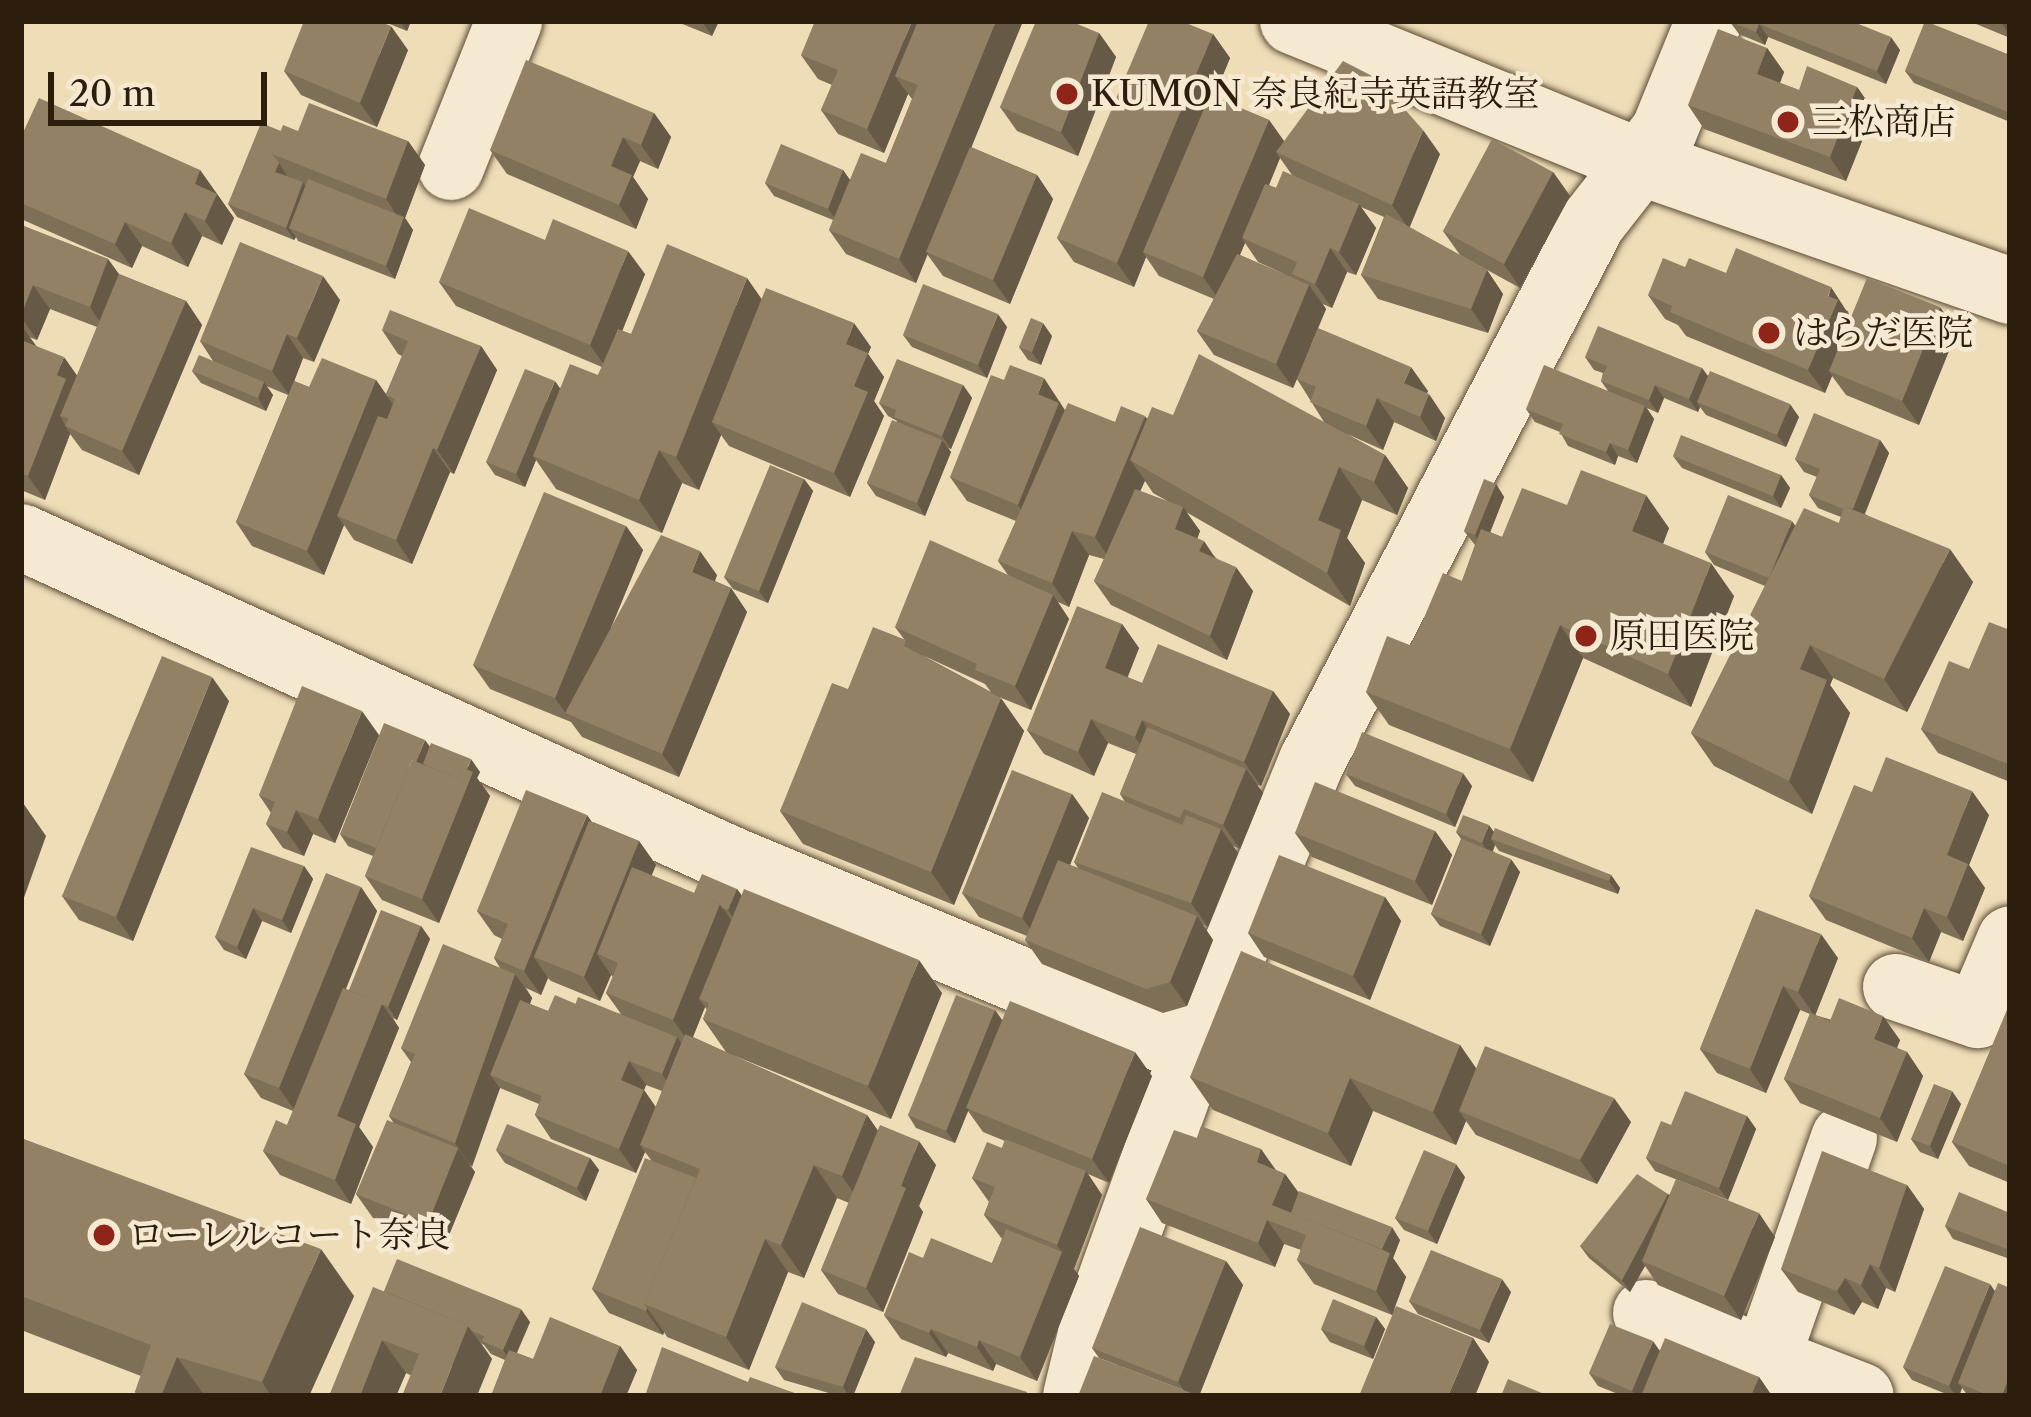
<!DOCTYPE html>
<html>
<head>
<meta charset="utf-8">
<style>
  body { margin:0 }
  #map { position:relative; width:2031px; height:1417px; overflow:hidden; background:#efddb8; font-family:"Libre Caslon Text","Noto Serif JP",serif }
  div>[style] { position:absolute }
  [style*='--x'] { left:calc(var(--x)*1px); top:calc(var(--y)*1px); width:calc(var(--w)*1px); rotate:calc(var(--a)*1deg) }
  .roads { filter:drop-shadow(0 0 3px #5e4d37) drop-shadow(0 0 3px #5e4d37) }
  .minor>* { height:66px; margin:-33px; padding:0 33px; transform-origin:33px; border-radius:33px; background:#f5e9d1 }
  .wall>* { inset:0; background:#7e6f57 }
  .shaded-wall>* { inset:0; background:#665a47 }
  .building>* { inset:0; background:#928165 }
  .dots>* { width:33px; height:33px; translate:-50% -50%; box-sizing:border-box; border:6px solid #f5e9d1; border-radius:50% }
  span { translate:-50% -50%; white-space:nowrap; text-align:center; line-height:1.15; -webkit-text-stroke:9px #f5e9d1; paint-order:stroke }
  .poi-label { font-size:36px; color:#2d1d0c }
  .left { translate:0 -50%; text-align:left }
  .frame { position:absolute; inset:0; border:24px solid #2d1d0c; pointer-events:none }
  .scale { position:absolute; left:48px; top:72px; width:219px; height:54px; box-sizing:border-box; border:6px solid #2d1d0c; border-top:0; padding-left:15px; font-size:36px; line-height:42px; white-space:nowrap; color:#2d1d0c; -webkit-text-stroke:9px #f5e9d1; paint-order:stroke }
</style>
</head>
<body>
<div id="map">
  <div class="roads">
    <div class="minor">
      <i style="--x:1293;--y:21;--w:375;--a:22.1"></i>
      <i style="--x:1640;--y:162;--w:392;--a:19.2"></i>
      <i style="--x:451;--y:167;--w:157;--a:-68.3"></i>
      <i style="--x:21;--y:537;--w:781;--a:24.43"></i>
      <i style="--x:732;--y:860;--w:499;--a:22.6"></i>
      <i style="--x:1896;--y:987;--w:87;--a:18.9"></i>
      <i style="--x:1978;--y:1015;--w:82;--a:-66.9"></i>
      <i style="--x:1646;--y:1313;--w:230;--a:21.1"></i>
      <i style="--x:1767;--y:1358;--w:233;--a:-70.7"></i>
      <i style="--x:1076;--y:1396;--w:64;--a:-76.4"></i>
      <i style="--x:1091;--y:1334;--w:300;--a:-70.1"></i>
      <i style="--x:1193;--y:1052;--w:314;--a:-67.8"></i>
      <i style="--x:1312;--y:761;--w:608;--a:-62.47"></i>
      <i style="--x:1593;--y:222;--w:115;--a:-52"></i>
      <i style="--x:1664;--y:131;--w:119;--a:-67.8"></i>
    </div>
  </div>
  <div class="wall">
    <i style="clip-path:polygon(382px 21px,411px 21px,407px 31px)"></i>
    <i style="clip-path:polygon(675px 21px,719px 21px,712px 36px)"></i>
    <i style="clip-path:polygon(1023px 21px,971px 147px,1037px 175px,1053px 199px,1010px 304px,943px 276px,927px 254px,916px 283px,846px 254px,829px 230px,833px 220px,774px 196px,765px 183px,843px 170px,850px 180px,886px 163px,912px 99px,908px 94px,884px 153px,838px 134px,821px 110px,832px 85px,818px 79px,801px 55px)"></i>
    <i style="clip-path:polygon(1851px 21px,1900px 50px,1886px 84px,1768px 37px,1765px 45px,1739px 34px,1730px 22px)"></i>
    <i style="clip-path:polygon(1969px 21px,2010px 21px,2010px 38px)"></i>
    <i style="clip-path:polygon(1099px 33px,1116px 57px,1078px 156px,1017px 131px,1000px 107px)"></i>
    <i style="clip-path:polygon(evenodd,1213px 34px,1230px 58px,1214px 97px,1269px 120px,1284px 141px,1440px 154px,1409px 227px,1487px 270px,1503px 294px,1488px 333px,1378px 299px,1361px 275px,1384px 217px,1361px 207px,1376px 228px,1356px 275px,1347px 272px,1332px 308px,1323px 304px,1326px 309px,1311px 345px,1428px 391px,1426px 393px,1445px 418px,1436px 441px,1394px 422px,1383px 450px,1347px 434px,1385px 455px,1408px 488px,1397px 515px,1362px 500px,1347px 538px,1365px 563px,1350px 606px,1186px 512px,1200px 531px,1197px 538px,1216px 558px,1253px 591px,1227px 660px,1111px 605px,1094px 581px,1104px 559px,1089px 555px,1069px 607px,1058px 602px,1069px 619px,1031px 710px,999px 697px,1024px 731px,954px 905px,803px 844px,780px 811px,848px 689px,904px 639px,895px 627px,1008px 575px,998px 561px,1016px 521px,967px 501px,950px 477px,1061px 402px,1060px 404px,1065px 411px,1115px 422px,1173px 415px,1324px 422px,1297px 379px,1293px 388px,1214px 355px,1197px 331px,1214px 299px,1159px 276px,1146px 257px,1134px 287px,1074px 262px,1057px 238px,1213px 34px,1280px 158px,1292px 175px,1276px 188px,1269px 185px,1280px 158px,1213px 34px,1245px 243px,1258px 262px,1295px 279px,1240px 255px,1245px 243px,1213px 34px,1145px 481px,1153px 493px,1169px 502px,1140px 491px,1145px 481px,1213px 34px,922px 655px,985px 684px,991px 692px,922px 655px)"></i>
    <i style="clip-path:polygon(1767px 48px,1784px 72px,1780px 83px,1799px 90px,1857px 87px,1874px 111px,1846px 181px,1704px 129px,1688px 105px)"></i>
    <i style="clip-path:polygon(408px 50px,377px 127px,301px 95px,284px 71px)"></i>
    <i style="clip-path:polygon(2010px 55px,2010px 122px,1914px 83px,1905px 71px)"></i>
    <i style="clip-path:polygon(654px 113px,671px 137px,658px 169px,640px 161px,633px 177px,648px 199px,636px 229px,507px 174px,490px 150px)"></i>
    <i style="clip-path:polygon(281px 131px,408px 141px,425px 165px,405px 218px,413px 230px,395px 279px,298px 241px,296px 237px,294px 240px,237px 217px,228px 204px)"></i>
    <i style="clip-path:polygon(21px 137px,200px 170px,234px 218px,222px 245px,202px 236px,188px 267px,142px 246px,132px 268px,21px 219px)"></i>
    <i style="clip-path:polygon(1553px 172px,1570px 196px,1520px 288px,1460px 255px,1443px 231px)"></i>
    <i style="clip-path:polygon(evenodd,21px 225px,108px 259px,119px 274px,186px 301px,202px 325px,139px 475px,82px 450px,70px 434px,45px 500px,21px 490px,21px 225px,50px 309px,97px 327px,77px 376px,36px 346px,29px 337px,37px 340px,50px 309px)"></i>
    <i style="clip-path:polygon(545px 240px,645px 274px,622px 331px,631px 334px,762px 299px,871px 347px,868px 354px,884px 377px,874px 401px,884px 416px,850px 497px,729px 446px,721px 435px,699px 490px,682px 483px,662px 533px,556px 489px,536px 460px,525px 487px,495px 475px,486px 462px,560px 388px,598px 375px,602px 367px,456px 306px,439px 282px)"></i>
    <i style="clip-path:polygon(1685px 267px,1726px 273px,1848px 311px,1850px 318px,1957px 331px,1919px 425px,1846px 395px,1832px 376px,1825px 393px,1686px 336px,1678px 325px,1665px 319px,1648px 295px)"></i>
    <i style="clip-path:polygon(340px 300px,314px 362px,303px 358px,294px 381px,309px 387px,376px 380px,386px 394px,402px 356px,398px 354px,382px 330px,481px 346px,497px 370px,454px 474px,450px 472px,412px 564px,354px 540px,344px 525px,324px 575px,252px 546px,236px 522px,288px 395px,266px 386px,273px 395px,266px 411px,201px 383px,192px 371px,213px 361px,200px 341px)"></i>
    <i style="clip-path:polygon(1007px 327px,987px 378px,912px 347px,903px 335px)"></i>
    <i style="clip-path:polygon(1052px 336px,1041px 365px,1028px 360px,1019px 347px)"></i>
    <i style="clip-path:polygon(1585px 357px,1702px 368px,1708px 376px,1799px 417px,1786px 447px,1706px 415px,1700px 407px,1698px 412px,1664px 398px,1658px 413px,1647px 408px,1654px 419px,1637px 463px,1618px 456px,1615px 465px,1568px 446px,1560px 432px,1535px 422px,1526px 409px,1608px 391px,1601px 381px,1603px 373px,1594px 370px)"></i>
    <i style="clip-path:polygon(963px 385px,972px 398px,951px 449px,948px 448px,951px 452px,925px 516px,876px 496px,867px 483px,897px 421px,888px 416px,879px 403px)"></i>
    <i style="clip-path:polygon(1880px 440px,1889px 453px,1865px 514px,1973px 582px,1907px 712px,1833px 678px,1830px 685px,1850px 713px,1812px 814px,1714px 766px,1691px 733px,1765px 586px,1714px 565px,1705px 552px,1796px 526px,1839px 523px,1841px 517px,1818px 508px,1809px 495px,1817px 477px,1804px 472px,1795px 459px)"></i>
    <i style="clip-path:polygon(1673px 456px,1781px 475px,1790px 488px,1781px 508px,1682px 468px)"></i>
    <i style="clip-path:polygon(804px 479px,813px 491px,768px 603px,733px 589px,724px 577px)"></i>
    <i style="clip-path:polygon(1496px 484px,1504px 497px,1490px 532px,1502px 537px,1567px 505px,1669px 528px,1663px 544px,1734px 596px,1691px 707px,1583px 658px,1533px 782px,1389px 725px,1366px 692px,1412px 646px,1462px 581px,1475px 545px,1464px 531px)"></i>
    <i style="clip-path:polygon(626px 526px,643px 550px,611px 628px,717px 575px,715px 581px,731px 588px,747px 612px,679px 777px,582px 737px,571px 722px,490px 689px,473px 665px)"></i>
    <i style="clip-path:polygon(1122px 624px,1139px 648px,1127px 677px,1142px 683px,1273px 691px,1290px 714px,1261px 786px,1257px 785px,1263px 793px,1240px 849px,1233px 846px,1238px 853px,1208px 927px,1203px 925px,1213px 940px,1187px 1006px,1163px 1013px,1042px 964px,1025px 940px,1027px 936px,979px 917px,962px 893px,1072px 794px,1089px 818px,1070px 865px,1078px 868px,1074px 862px,1125px 802px,1120px 794px,1136px 754px,1108px 743px,1094px 776px,1044px 754px,1027px 730px)"></i>
    <i style="clip-path:polygon(2010px 630px,2010px 782px,1938px 753px,1921px 729px,1969px 669px)"></i>
    <i style="clip-path:polygon(229px 701px,133px 941px,79px 920px,62px 896px)"></i>
    <i style="clip-path:polygon(379px 735px,335px 843px,313px 834px,304px 856px,283px 848px,266px 824px,271px 813px,259px 795px)"></i>
    <i style="clip-path:polygon(430px 747px,480px 772px,477px 778px,490px 796px,439px 923px,382px 900px,365px 876px,373px 856px,348px 846px,340px 834px)"></i>
    <i style="clip-path:polygon(1346px 774px,1472px 786px,1455px 827px,1355px 786px)"></i>
    <i style="clip-path:polygon(1872px 792px,1989px 815px,1969px 865px,1985px 888px,1963px 941px,1941px 932px,1929px 962px,1826px 920px,1809px 896px)"></i>
    <i style="clip-path:polygon(evenodd,593px 822px,639px 841px,656px 865px,651px 875px,694px 893px,737px 889px,741px 895px,942px 993px,891px 1119px,730px 1054px,867px 1115px,878px 1131px,936px 1165px,919px 1206px,923px 1212px,883px 1312px,838px 1294px,821px 1270px,849px 1203px,837px 1198px,804px 1278px,788px 1272px,749px 1370px,667px 1337px,664px 1332px,663px 1335px,609px 1313px,592px 1289px,651px 1160px,645px 1152px,636px 1173px,551px 1139px,535px 1115px,539px 1104px,500px 1088px,470px 1166px,475px 1172px,444px 1247px,373px 1218px,356px 1194px,393px 1122px,389px 1116px,411px 1062px,401px 1048px,500px 968px,494px 958px,502px 939px,494px 935px,477px 911px,593px 822px,611px 975px,613px 977px,606px 993px,621px 1014px,576px 1004px,548px 1011px,530px 1004px,532px 998px,526px 988px,541px 995px,548px 978px,551px 981px,600px 1001px,611px 975px,593px 822px,705px 1007px,707px 1010px,703px 1019px,726px 1052px,693px 1037px,705px 1007px,593px 822px,646px 1085px,662px 1091px,656px 1107px,644px 1090px,646px 1085px)"></i>
    <i style="clip-path:polygon(1435px 831px,1452px 855px,1432px 905px,1312px 857px,1295px 833px)"></i>
    <i style="clip-path:polygon(1494px 831px,1611px 875px,1620px 888px,1618px 894px,1499px 851px,1495px 845px,1493px 851px,1520px 872px,1490px 946px,1440px 926px,1431px 914px,1461px 839px,1456px 832px)"></i>
    <i style="clip-path:polygon(304px 866px,313px 879px,291px 933px,262px 921px,246px 959px,224px 950px,215px 937px)"></i>
    <i style="clip-path:polygon(361px 887px,377px 911px,346px 989px,349px 990px,421px 926px,430px 939px,397px 1020px,393px 1018px,399px 1028px,359px 1127px,373px 1147px,351px 1204px,280px 1175px,263px 1151px,287px 1125px,293px 1111px,261px 1098px,244px 1074px)"></i>
    <i style="clip-path:polygon(1385px 897px,1401px 921px,1370px 1000px,1264px 957px,1248px 933px)"></i>
    <i style="clip-path:polygon(1756px 909px,1838px 958px,1815px 1015px,1900px 1040px,1897px 1048px,1907px 1052px,1923px 1076px,1897px 1142px,1800px 1103px,1784px 1079px,1810px 1014px,1800px 1010px,1766px 1093px,1717px 1073px,1700px 1049px)"></i>
    <i style="clip-path:polygon(2010px 1003px,2010px 1183px,1969px 1166px,1952px 1142px)"></i>
    <i style="clip-path:polygon(995px 1010px,1002px 1020px,1152px 1076px,1109px 1183px,1088px 1174px,1102px 1195px,1074px 1269px,1079px 1276px,1037px 1381px,996px 1364px,993px 1371px,948px 1353px,946px 1357px,901px 1339px,884px 1315px,923px 1258px,992px 1263px,1002px 1239px,984px 1215px,989px 1202px,972px 1178px,1002px 1148px,1005px 1141px,983px 1132px,968px 1111px,955px 1143px,916px 1128px,908px 1115px)"></i>
    <i style="clip-path:polygon(1460px 1045px,1476px 1069px,1631px 1122px,1597px 1184px,1476px 1135px,1466px 1121px,1456px 1145px,1373px 1111px,1351px 1166px,1213px 1110px,1190px 1077px)"></i>
    <i style="clip-path:polygon(1961px 1104px,1938px 1159px,1920px 1152px,1911px 1139px)"></i>
    <i style="clip-path:polygon(1747px 1116px,1756px 1129px,1728px 1200px,1655px 1171px,1646px 1158px,1671px 1125px)"></i>
    <i style="clip-path:polygon(21px 1138px,354px 1296px,309px 1396px,138px 1396px,135px 1392px,141px 1376px,21px 1330px)"></i>
    <i style="clip-path:polygon(1197px 1138px,1261px 1149px,1276px 1170px,1285px 1174px,1299px 1193px,1400px 1240px,1393px 1258px,1406px 1277px,1394px 1309px,1473px 1338px,1489px 1362px,1392px 1315px,1314px 1284px,1297px 1260px,1301px 1250px,1284px 1244px,1275px 1267px,1162px 1223px,1146px 1199px)"></i>
    <i style="clip-path:polygon(496px 1150px,590px 1158px,599px 1170px,586px 1201px,505px 1163px)"></i>
    <i style="clip-path:polygon(1465px 1177px,1437px 1244px,1404px 1230px,1395px 1218px)"></i>
    <i style="clip-path:polygon(1907px 1185px,1924px 1209px,1895px 1292px,1886px 1288px,1878px 1309px,1862px 1302px,1854px 1315px,1798px 1292px,1781px 1269px)"></i>
    <i style="clip-path:polygon(1668px 1194px,1775px 1237px,1741px 1320px,1658px 1285px,1645px 1266px,1630px 1292px,1589px 1258px,1580px 1246px)"></i>
    <i style="clip-path:polygon(2010px 1213px,2010px 1259px,1953px 1239px,1945px 1226px)"></i>
    <i style="clip-path:polygon(1226px 1261px,1243px 1285px,1199px 1396px,1099px 1358px,1092px 1348px)"></i>
    <i style="clip-path:polygon(384px 1291px,530px 1322px,517px 1353px,533px 1359px,620px 1346px,637px 1370px,626px 1396px,491px 1396px,505px 1360px,491px 1354px,484px 1345px,481px 1343px,492px 1359px,410px 1375px,406px 1373px,396px 1396px,329px 1396px)"></i>
    <i style="clip-path:polygon(1995px 1291px,2010px 1396px,1968px 1396px,1962px 1388px,1959px 1396px,1951px 1396px,1912px 1380px,1903px 1367px)"></i>
    <i style="clip-path:polygon(1511px 1292px,1489px 1343px,1418px 1314px,1409px 1301px)"></i>
    <i style="clip-path:polygon(1376px 1317px,1385px 1329px,1373px 1359px,1330px 1342px,1321px 1329px)"></i>
    <i style="clip-path:polygon(875px 1342px,853px 1396px,839px 1396px,784px 1380px,775px 1367px)"></i>
    <i style="clip-path:polygon(1660px 1350px,1759px 1377px,1772px 1396px,1623px 1396px,1598px 1386px,1589px 1373px)"></i>
  </div>
  <div class="shaded-wall">
    <i style="clip-path:polygon(399px 21px,411px 21px,407px 31px)"></i>
    <i style="clip-path:polygon(705px 21px,719px 21px,712px 36px,704px 24px)"></i>
    <i style="clip-path:polygon(912px 21px,938px 21px,895px 76px,908px 94px,884px 153px,867px 129px)"></i>
    <i style="clip-path:polygon(996px 21px,1023px 21px,916px 283px,899px 259px)"></i>
    <i style="clip-path:polygon(2000px 21px,2010px 21px,2010px 35px)"></i>
    <i style="clip-path:polygon(1759px 24px,1768px 37px,1765px 45px,1756px 32px)"></i>
    <i style="clip-path:polygon(391px 26px,408px 50px,377px 127px,360px 103px)"></i>
    <i style="clip-path:polygon(1099px 33px,1116px 57px,1078px 156px,1061px 132px)"></i>
    <i style="clip-path:polygon(1213px 34px,1230px 58px,1148px 254px,1143px 252px,1146px 257px,1134px 287px,1117px 263px)"></i>
    <i style="clip-path:polygon(1891px 37px,1900px 50px,1886px 84px,1877px 71px)"></i>
    <i style="clip-path:polygon(1767px 48px,1784px 72px,1774px 98px,1757px 74px)"></i>
    <i style="clip-path:polygon(1857px 87px,1874px 111px,1846px 181px,1830px 157px)"></i>
    <i style="clip-path:polygon(654px 113px,671px 137px,658px 169px,641px 145px)"></i>
    <i style="clip-path:polygon(1269px 120px,1286px 144px,1276px 152px,1280px 158px,1246px 240px,1242px 238px,1245px 243px,1220px 301px,1203px 277px)"></i>
    <i style="clip-path:polygon(1423px 130px,1440px 154px,1409px 229px,1392px 205px)"></i>
    <i style="clip-path:polygon(623px 137px,640px 161px,633px 177px,648px 199px,636px 229px,619px 205px,611px 166px)"></i>
    <i style="clip-path:polygon(408px 141px,425px 165px,405px 218px,413px 230px,395px 279px,386px 266px,402px 223px,386px 199px)"></i>
    <i style="clip-path:polygon(279px 163px,287px 176px,275px 172px)"></i>
    <i style="clip-path:polygon(200px 170px,234px 218px,222px 245px,205px 221px,195px 184px)"></i>
    <i style="clip-path:polygon(843px 170px,852px 183px,837px 221px,828px 209px)"></i>
    <i style="clip-path:polygon(1553px 172px,1570px 196px,1520px 288px,1504px 264px)"></i>
    <i style="clip-path:polygon(1037px 175px,1053px 199px,1010px 304px,993px 280px)"></i>
    <i style="clip-path:polygon(303px 182px,311px 195px,289px 228px,296px 237px,294px 240px,286px 228px)"></i>
    <i style="clip-path:polygon(1359px 204px,1376px 228px,1356px 275px,1339px 252px)"></i>
    <i style="clip-path:polygon(185px 212px,202px 236px,188px 267px,171px 243px)"></i>
    <i style="clip-path:polygon(125px 222px,142px 246px,132px 268px,115px 244px)"></i>
    <i style="clip-path:polygon(1330px 248px,1347px 272px,1332px 308px,1315px 284px)"></i>
    <i style="clip-path:polygon(628px 251px,645px 274px,607px 369px,590px 345px)"></i>
    <i style="clip-path:polygon(108px 259px,125px 283px,106px 331px,90px 307px)"></i>
    <i style="clip-path:polygon(1487px 270px,1503px 294px,1488px 333px,1471px 309px)"></i>
    <i style="clip-path:polygon(323px 276px,340px 300px,314px 362px,297px 338px)"></i>
    <i style="clip-path:polygon(747px 278px,770px 311px,712px 422px,721px 435px,699px 490px,676px 457px)"></i>
    <i style="clip-path:polygon(33px 285px,50px 309px,37px 340px,21px 317px)"></i>
    <i style="clip-path:polygon(1309px 285px,1326px 309px,1293px 388px,1276px 364px)"></i>
    <i style="clip-path:polygon(1831px 287px,1855px 324px,1829px 371px,1832px 376px,1825px 393px,1808px 370px)"></i>
    <i style="clip-path:polygon(186px 301px,202px 325px,139px 475px,122px 451px)"></i>
    <i style="clip-path:polygon(1940px 307px,1957px 331px,1919px 425px,1902px 401px)"></i>
    <i style="clip-path:polygon(998px 314px,1007px 327px,987px 378px,978px 365px)"></i>
    <i style="clip-path:polygon(854px 323px,871px 347px,868px 354px,884px 377px,874px 401px,884px 416px,850px 497px,834px 473px,854px 386px,846px 344px)"></i>
    <i style="clip-path:polygon(1043px 323px,1052px 336px,1041px 365px,1032px 352px)"></i>
    <i style="clip-path:polygon(21px 325px,37px 347px,21px 347px)"></i>
    <i style="clip-path:polygon(287px 334px,303px 358px,289px 395px,272px 371px)"></i>
    <i style="clip-path:polygon(481px 346px,497px 370px,454px 474px,437px 450px)"></i>
    <i style="clip-path:polygon(64px 357px,81px 381px,69px 419px,60px 416px,70px 434px,45px 500px,28px 476px,57px 375px)"></i>
    <i style="clip-path:polygon(1411px 367px,1428px 391px,1421px 407px,1404px 383px)"></i>
    <i style="clip-path:polygon(1702px 368px,1711px 381px,1697px 402px,1700px 407px,1698px 412px,1689px 399px)"></i>
    <i style="clip-path:polygon(1044px 378px,1076px 427px,1035px 529px,1018px 505px,1038px 394px)"></i>
    <i style="clip-path:polygon(376px 380px,393px 405px,346px 519px,337px 516px,344px 525px,324px 575px,307px 551px)"></i>
    <i style="clip-path:polygon(555px 381px,564px 394px,533px 456px,536px 460px,525px 487px,516px 474px)"></i>
    <i style="clip-path:polygon(264px 382px,273px 395px,266px 411px,258px 398px)"></i>
    <i style="clip-path:polygon(963px 385px,972px 398px,951px 449px,942px 436px)"></i>
    <i style="clip-path:polygon(1655px 385px,1664px 398px,1658px 413px,1649px 400px)"></i>
    <i style="clip-path:polygon(1429px 394px,1445px 418px,1436px 441px,1420px 417px)"></i>
    <i style="clip-path:polygon(1377px 398px,1394px 422px,1383px 450px,1366px 426px)"></i>
    <i style="clip-path:polygon(1790px 404px,1799px 417px,1786px 447px,1777px 435px)"></i>
    <i style="clip-path:polygon(1645px 406px,1654px 419px,1637px 463px,1628px 450px)"></i>
    <i style="clip-path:polygon(1145px 416px,1162px 440px,1130px 460px,1145px 480px,1111px 561px,1095px 537px)"></i>
    <i style="clip-path:polygon(942px 440px,951px 452px,925px 516px,917px 503px)"></i>
    <i style="clip-path:polygon(1880px 440px,1889px 453px,1860px 525px,1851px 512px)"></i>
    <i style="clip-path:polygon(1610px 443px,1618px 456px,1615px 465px,1606px 452px)"></i>
    <i style="clip-path:polygon(433px 448px,450px 472px,412px 564px,396px 540px)"></i>
    <i style="clip-path:polygon(659px 450px,682px 483px,662px 533px,639px 500px)"></i>
    <i style="clip-path:polygon(1385px 455px,1408px 488px,1397px 515px,1374px 482px)"></i>
    <i style="clip-path:polygon(1339px 467px,1362px 500px,1347px 538px,1365px 563px,1350px 606px,1327px 573px,1318px 520px)"></i>
    <i style="clip-path:polygon(1781px 475px,1790px 488px,1781px 508px,1773px 496px)"></i>
    <i style="clip-path:polygon(804px 479px,813px 491px,768px 603px,759px 591px)"></i>
    <i style="clip-path:polygon(1496px 484px,1504px 497px,1484px 548px,1475px 535px)"></i>
    <i style="clip-path:polygon(1646px 495px,1669px 528px,1655px 564px,1632px 531px)"></i>
    <i style="clip-path:polygon(1183px 507px,1200px 531px,1192px 553px,1175px 529px)"></i>
    <i style="clip-path:polygon(1792px 521px,1801px 534px,1769px 578px)"></i>
    <i style="clip-path:polygon(626px 526px,643px 550px,574px 717px,566px 714px,555px 698px)"></i>
    <i style="clip-path:polygon(1072px 531px,1089px 555px,1069px 607px,1052px 583px)"></i>
    <i style="clip-path:polygon(1204px 541px,1220px 565px,1199px 551px)"></i>
    <i style="clip-path:polygon(1950px 549px,1973px 582px,1907px 712px,1884px 679px)"></i>
    <i style="clip-path:polygon(700px 551px,717px 575px,709px 596px,692px 572px)"></i>
    <i style="clip-path:polygon(1711px 563px,1734px 596px,1691px 707px,1668px 674px)"></i>
    <i style="clip-path:polygon(1236px 567px,1253px 591px,1227px 660px,1210px 636px)"></i>
    <i style="clip-path:polygon(731px 588px,747px 612px,679px 777px,662px 754px)"></i>
    <i style="clip-path:polygon(1053px 595px,1069px 619px,1031px 710px,1015px 686px)"></i>
    <i style="clip-path:polygon(1122px 624px,1139px 648px,1122px 692px,1105px 668px)"></i>
    <i style="clip-path:polygon(1560px 625px,1583px 658px,1533px 782px,1510px 749px)"></i>
    <i style="clip-path:polygon(1810px 645px,1833px 678px,1830px 685px,1850px 713px,1812px 814px,1789px 781px,1800px 669px)"></i>
    <i style="clip-path:polygon(212px 677px,229px 701px,133px 941px,116px 917px)"></i>
    <i style="clip-path:polygon(1273px 691px,1290px 714px,1261px 786px,1244px 762px)"></i>
    <i style="clip-path:polygon(1001px 698px,1024px 731px,954px 905px,931px 872px)"></i>
    <i style="clip-path:polygon(362px 711px,379px 735px,335px 843px,318px 819px)"></i>
    <i style="clip-path:polygon(1091px 719px,1108px 743px,1094px 776px,1078px 752px)"></i>
    <i style="clip-path:polygon(1142px 720px,1158px 744px,1152px 761px,1135px 737px)"></i>
    <i style="clip-path:polygon(425px 740px,434px 752px,380px 850px)"></i>
    <i style="clip-path:polygon(471px 759px,480px 772px,477px 778px,490px 796px,439px 923px,422px 899px)"></i>
    <i style="clip-path:polygon(1246px 769px,1263px 793px,1240px 849px,1223px 825px)"></i>
    <i style="clip-path:polygon(1463px 773px,1472px 786px,1455px 827px,1446px 814px)"></i>
    <i style="clip-path:polygon(1972px 791px,1989px 815px,1969px 865px,1985px 888px,1963px 941px,1947px 917px,1947px 855px)"></i>
    <i style="clip-path:polygon(1072px 794px,1089px 818px,1039px 941px,1022px 918px)"></i>
    <i style="clip-path:polygon(23px 803px,46px 836px,21px 906px,21px 808px)"></i>
    <i style="clip-path:polygon(296px 810px,313px 834px,304px 856px,287px 832px)"></i>
    <i style="clip-path:polygon(587px 815px,604px 839px,534px 957px,548px 978px,541px 995px,524px 971px)"></i>
    <i style="clip-path:polygon(1489px 825px,1498px 838px,1491px 839px,1495px 845px,1491px 856px,1482px 843px)"></i>
    <i style="clip-path:polygon(1221px 829px,1238px 853px,1208px 927px,1191px 903px)"></i>
    <i style="clip-path:polygon(1435px 831px,1452px 855px,1432px 905px,1415px 881px)"></i>
    <i style="clip-path:polygon(639px 841px,656px 865px,616px 962px,597px 954px,611px 975px,600px 1001px,584px 977px)"></i>
    <i style="clip-path:polygon(1511px 859px,1520px 872px,1490px 946px,1481px 934px)"></i>
    <i style="clip-path:polygon(304px 866px,313px 879px,291px 933px,282px 920px)"></i>
    <i style="clip-path:polygon(1611px 875px,1620px 888px,1618px 894px,1609px 881px)"></i>
    <i style="clip-path:polygon(361px 887px,377px 911px,296px 1112px,279px 1088px)"></i>
    <i style="clip-path:polygon(737px 889px,746px 901px,737px 923px,728px 910px)"></i>
    <i style="clip-path:polygon(1385px 897px,1401px 921px,1370px 1000px,1353px 976px)"></i>
    <i style="clip-path:polygon(720px 904px,737px 928px,699px 999px,705px 1007px,690px 1044px,673px 1020px)"></i>
    <i style="clip-path:polygon(253px 908px,262px 921px,246px 959px,237px 947px)"></i>
    <i style="clip-path:polygon(1924px 908px,1941px 932px,1929px 962px,1912px 938px)"></i>
    <i style="clip-path:polygon(1197px 916px,1213px 940px,1187px 1006px,1170px 982px)"></i>
    <i style="clip-path:polygon(421px 926px,430px 939px,397px 1020px,388px 1007px)"></i>
    <i style="clip-path:polygon(1821px 934px,1838px 958px,1815px 1016px,1798px 992px)"></i>
    <i style="clip-path:polygon(919px 960px,942px 993px,891px 1119px,868px 1086px)"></i>
    <i style="clip-path:polygon(515px 974px,532px 998px,503px 1080px,490px 1075px,500px 1088px,472px 1167px,455px 1143px)"></i>
    <i style="clip-path:polygon(1783px 986px,1800px 1010px,1766px 1093px,1750px 1069px)"></i>
    <i style="clip-path:polygon(382px 1004px,399px 1028px,359px 1127px,373px 1147px,351px 1204px,335px 1180px,337px 1116px)"></i>
    <i style="clip-path:polygon(995px 1010px,1004px 1023px,955px 1143px,946px 1131px)"></i>
    <i style="clip-path:polygon(1883px 1016px,1900px 1040px,1891px 1063px,1874px 1039px)"></i>
    <i style="clip-path:polygon(677px 1037px,694px 1061px,678px 1098px,662px 1074px)"></i>
    <i style="clip-path:polygon(1460px 1045px,1483px 1078px,1459px 1111px,1466px 1121px,1456px 1145px,1433px 1112px)"></i>
    <i style="clip-path:polygon(1135px 1052px,1152px 1076px,1109px 1183px,1092px 1159px)"></i>
    <i style="clip-path:polygon(1907px 1052px,1923px 1076px,1897px 1142px,1880px 1118px)"></i>
    <i style="clip-path:polygon(629px 1061px,646px 1085px,644px 1090px,660px 1114px,640px 1145px,645px 1152px,636px 1173px,619px 1149px,621px 1080px)"></i>
    <i style="clip-path:polygon(1350px 1078px,1373px 1111px,1351px 1166px,1328px 1133px)"></i>
    <i style="clip-path:polygon(1952px 1091px,1961px 1104px,1938px 1159px,1930px 1146px)"></i>
    <i style="clip-path:polygon(1614px 1098px,1631px 1122px,1597px 1184px,1580px 1160px)"></i>
    <i style="clip-path:polygon(867px 1115px,890px 1148px,865px 1209px,842px 1176px)"></i>
    <i style="clip-path:polygon(1747px 1116px,1756px 1129px,1728px 1200px,1719px 1188px)"></i>
    <i style="clip-path:polygon(919px 1141px,936px 1165px,919px 1206px,923px 1212px,883px 1312px,866px 1288px,901px 1186px)"></i>
    <i style="clip-path:polygon(458px 1148px,475px 1172px,444px 1247px,428px 1223px)"></i>
    <i style="clip-path:polygon(1261px 1149px,1277px 1173px,1257px 1162px)"></i>
    <i style="clip-path:polygon(590px 1158px,599px 1170px,586px 1201px,577px 1188px)"></i>
    <i style="clip-path:polygon(1456px 1164px,1465px 1177px,1437px 1244px,1428px 1231px)"></i>
    <i style="clip-path:polygon(814px 1165px,837px 1198px,804px 1278px,781px 1245px)"></i>
    <i style="clip-path:polygon(1086px 1171px,1102px 1195px,1074px 1269px,1057px 1245px)"></i>
    <i style="clip-path:polygon(1285px 1174px,1302px 1198px,1295px 1215px,1272px 1205px)"></i>
    <i style="clip-path:polygon(1907px 1185px,1924px 1209px,1895px 1292px,1879px 1268px)"></i>
    <i style="clip-path:polygon(1668px 1194px,1677px 1207px,1642px 1261px,1645px 1266px,1630px 1292px,1622px 1280px)"></i>
    <i style="clip-path:polygon(1759px 1213px,1775px 1237px,1741px 1320px,1724px 1296px)"></i>
    <i style="clip-path:polygon(1267px 1220px,1284px 1244px,1275px 1267px,1258px 1243px)"></i>
    <i style="clip-path:polygon(1392px 1227px,1400px 1240px,1393px 1258px,1406px 1277px,1392px 1315px,1376px 1291px,1382px 1249px)"></i>
    <i style="clip-path:polygon(765px 1239px,788px 1272px,749px 1370px,726px 1337px)"></i>
    <i style="clip-path:polygon(321px 1249px,354px 1296px,309px 1396px,271px 1396px,262px 1382px)"></i>
    <i style="clip-path:polygon(1062px 1252px,1079px 1276px,1037px 1381px,1020px 1357px)"></i>
    <i style="clip-path:polygon(1226px 1261px,1243px 1285px,1199px 1396px,1188px 1396px,1178px 1382px)"></i>
    <i style="clip-path:polygon(1870px 1264px,1886px 1288px,1878px 1309px,1861px 1285px)"></i>
    <i style="clip-path:polygon(1845px 1278px,1862px 1302px,1854px 1315px,1837px 1291px)"></i>
    <i style="clip-path:polygon(1502px 1279px,1511px 1292px,1489px 1343px,1480px 1330px)"></i>
    <i style="clip-path:polygon(1990px 1284px,1999px 1297px,1958px 1383px,1962px 1388px,1959px 1396px,1956px 1396px,1949px 1386px)"></i>
    <i style="clip-path:polygon(647px 1308px,664px 1332px,663px 1335px,646px 1311px)"></i>
    <i style="clip-path:polygon(521px 1309px,530px 1322px,512px 1363px,503px 1350px)"></i>
    <i style="clip-path:polygon(1376px 1317px,1385px 1329px,1373px 1359px,1364px 1346px)"></i>
    <i style="clip-path:polygon(468px 1326px,492px 1359px,477px 1396px,440px 1396px)"></i>
    <i style="clip-path:polygon(866px 1329px,875px 1342px,853px 1396px,849px 1396px,843px 1387px)"></i>
    <i style="clip-path:polygon(931px 1329px,948px 1353px,946px 1357px,929px 1333px)"></i>
    <i style="clip-path:polygon(1473px 1338px,1489px 1362px,1475px 1396px,1448px 1396px)"></i>
    <i style="clip-path:polygon(382px 1340px,406px 1373px,396px 1396px,360px 1396px)"></i>
    <i style="clip-path:polygon(979px 1340px,996px 1364px,993px 1371px,977px 1347px)"></i>
    <i style="clip-path:polygon(1653px 1341px,1662px 1354px,1644px 1396px,1636px 1396px,1632px 1391px)"></i>
    <i style="clip-path:polygon(620px 1346px,637px 1370px,626px 1396px,600px 1396px)"></i>
    <i style="clip-path:polygon(177px 1357px,205px 1396px,161px 1396px)"></i>
    <i style="clip-path:polygon(2010px 1374px,2010px 1396px,2002px 1396px)"></i>
    <i style="clip-path:polygon(1759px 1377px,1772px 1396px,1751px 1396px)"></i>
  </div>
  <div class="building">
    <i style="clip-path:polygon(304px 21px,378px 21px,391px 26px,360px 103px,284px 71px)"></i>
    <i style="clip-path:polygon(815px 21px,912px 21px,867px 129px,821px 110px,838px 70px,801px 55px)"></i>
    <i style="clip-path:polygon(918px 21px,996px 21px,899px 259px,829px 230px,861px 153px,886px 163px,918px 85px,895px 76px)"></i>
    <i style="clip-path:polygon(1036px 21px,1070px 21px,1099px 33px,1061px 132px,1000px 107px)"></i>
    <i style="clip-path:polygon(1149px 21px,1181px 21px,1213px 34px,1117px 263px,1057px 238px)"></i>
    <i style="clip-path:polygon(1851px 21px,1891px 37px,1877px 71px,1759px 24px,1756px 32px,1730px 22px)"></i>
    <i style="clip-path:polygon(1925px 21px,2010px 55px,2010px 107px,2008px 112px,1905px 71px)"></i>
    <i style="clip-path:polygon(1718px 29px,1767px 48px,1757px 74px,1799px 90px,1807px 66px,1857px 87px,1830px 157px,1688px 105px)"></i>
    <i style="clip-path:polygon(526px 60px,654px 113px,641px 145px,623px 137px,611px 166px,632px 175px,619px 205px,490px 150px)"></i>
    <i style="clip-path:polygon(1343px 61px,1378px 79px,1423px 130px,1392px 205px,1276px 152px)"></i>
    <i style="clip-path:polygon(1210px 95px,1269px 120px,1203px 277px,1143px 252px)"></i>
    <i style="clip-path:polygon(39px 98px,200px 170px,195px 184px,217px 194px,205px 221px,185px 212px,171px 243px,125px 222px,115px 244px,21px 203px,21px 137px)"></i>
    <i style="clip-path:polygon(309px 103px,408px 141px,386px 199px,272px 154px,283px 125px,298px 131px)"></i>
    <i style="clip-path:polygon(261px 123px,281px 131px,272px 154px,279px 163px,275px 172px,303px 182px,286px 228px,228px 204px)"></i>
    <i style="clip-path:polygon(1492px 139px,1553px 172px,1504px 264px,1443px 231px)"></i>
    <i style="clip-path:polygon(781px 144px,843px 170px,828px 209px,765px 183px)"></i>
    <i style="clip-path:polygon(970px 147px,1037px 175px,993px 280px,926px 252px)"></i>
    <i style="clip-path:polygon(1283px 171px,1359px 204px,1339px 252px,1330px 248px,1315px 284px,1292px 274px,1297px 262px,1242px 238px,1265px 184px,1276px 188px)"></i>
    <i style="clip-path:polygon(308px 179px,404px 217px,386px 266px,289px 228px)"></i>
    <i style="clip-path:polygon(469px 208px,545px 240px,553px 219px,628px 251px,590px 345px,439px 282px)"></i>
    <i style="clip-path:polygon(1386px 214px,1487px 270px,1471px 309px,1361px 275px)"></i>
    <i style="clip-path:polygon(21px 225px,108px 259px,90px 307px,33px 285px,21px 314px)"></i>
    <i style="clip-path:polygon(240px 242px,323px 276px,297px 338px,287px 334px,272px 371px,200px 341px)"></i>
    <i style="clip-path:polygon(667px 244px,747px 278px,676px 457px,659px 450px,639px 500px,533px 456px,570px 364px,598px 375px,618px 329px,631px 334px)"></i>
    <i style="clip-path:polygon(1736px 248px,1831px 287px,1828px 296px,1838px 300px,1808px 370px,1670px 312px,1672px 306px,1648px 295px,1663px 258px,1685px 267px,1689px 258px,1726px 273px)"></i>
    <i style="clip-path:polygon(1237px 254px,1309px 285px,1276px 364px,1197px 331px)"></i>
    <i style="clip-path:polygon(119px 274px,186px 301px,122px 451px,65px 426px,69px 419px,60px 416px)"></i>
    <i style="clip-path:polygon(1867px 278px,1940px 307px,1902px 401px,1829px 371px)"></i>
    <i style="clip-path:polygon(923px 284px,998px 314px,978px 365px,903px 335px)"></i>
    <i style="clip-path:polygon(766px 288px,854px 323px,846px 344px,868px 353px,854px 386px,868px 392px,834px 473px,712px 422px)"></i>
    <i style="clip-path:polygon(390px 310px,481px 346px,437px 450px,433px 448px,396px 540px,337px 516px,378px 416px,387px 419px,395px 399px,386px 395px,408px 341px,382px 330px)"></i>
    <i style="clip-path:polygon(1031px 318px,1043px 323px,1032px 352px,1019px 347px)"></i>
    <i style="clip-path:polygon(1598px 326px,1702px 368px,1689px 399px,1655px 385px,1649px 400px,1601px 381px,1607px 366px,1585px 357px)"></i>
    <i style="clip-path:polygon(1318px 328px,1411px 367px,1404px 383px,1429px 394px,1420px 417px,1377px 398px,1366px 426px,1310px 402px,1316px 387px,1297px 379px)"></i>
    <i style="clip-path:polygon(21px 340px,64px 357px,57px 375px,66px 379px,28px 476px,21px 473px)"></i>
    <i style="clip-path:polygon(1199px 354px,1385px 455px,1374px 482px,1339px 467px,1318px 520px,1341px 530px,1327px 573px,1130px 460px,1152px 407px,1173px 415px)"></i>
    <i style="clip-path:polygon(199px 355px,264px 382px,258px 398px,192px 371px)"></i>
    <i style="clip-path:polygon(322px 358px,376px 380px,307px 551px,236px 522px,294px 381px,309px 387px)"></i>
    <i style="clip-path:polygon(897px 359px,963px 385px,942px 436px,894px 417px,896px 410px,879px 403px)"></i>
    <i style="clip-path:polygon(1010px 365px,1044px 378px,1038px 394px,1059px 403px,1018px 505px,950px 477px,991px 375px,1004px 380px)"></i>
    <i style="clip-path:polygon(1544px 365px,1645px 406px,1628px 450px,1610px 443px,1606px 452px,1559px 434px,1563px 424px,1526px 409px)"></i>
    <i style="clip-path:polygon(525px 369px,555px 381px,516px 474px,486px 462px)"></i>
    <i style="clip-path:polygon(1710px 371px,1790px 404px,1777px 435px,1697px 402px)"></i>
    <i style="clip-path:polygon(1068px 403px,1115px 422px,1121px 406px,1145px 416px,1095px 537px,1072px 531px,1052px 583px,998px 561px)"></i>
    <i style="clip-path:polygon(1814px 413px,1880px 440px,1853px 509px,1844px 506px,1843px 509px,1809px 495px,1820px 469px,1795px 459px)"></i>
    <i style="clip-path:polygon(892px 420px,942px 440px,917px 503px,867px 483px)"></i>
    <i style="clip-path:polygon(1681px 435px,1781px 475px,1773px 496px,1673px 456px)"></i>
    <i style="clip-path:polygon(770px 465px,804px 479px,759px 591px,724px 577px)"></i>
    <i style="clip-path:polygon(1581px 470px,1646px 495px,1632px 531px,1711px 563px,1668px 674px,1560px 625px,1510px 749px,1366px 692px,1387px 636px,1412px 646px,1443px 573px,1462px 581px,1481px 529px,1502px 537px,1522px 488px,1567px 505px)"></i>
    <i style="clip-path:polygon(1484px 479px,1496px 484px,1475px 535px,1464px 531px)"></i>
    <i style="clip-path:polygon(1135px 489px,1183px 507px,1175px 529px,1204px 541px,1199px 551px,1236px 567px,1210px 636px,1094px 581px)"></i>
    <i style="clip-path:polygon(544px 492px,626px 526px,555px 698px,473px 665px)"></i>
    <i style="clip-path:polygon(1728px 495px,1792px 521px,1769px 578px,1705px 552px)"></i>
    <i style="clip-path:polygon(1844px 506px,1950px 549px,1884px 679px,1810px 645px,1800px 669px,1827px 680px,1789px 781px,1691px 733px,1804px 508px,1839px 523px)"></i>
    <i style="clip-path:polygon(661px 535px,700px 551px,692px 572px,731px 588px,662px 754px,565px 713px)"></i>
    <i style="clip-path:polygon(930px 540px,1053px 595px,1015px 686px,975px 670px,977px 664px,895px 627px)"></i>
    <i style="clip-path:polygon(1077px 606px,1122px 624px,1105px 668px,1142px 683px,1158px 644px,1273px 691px,1244px 762px,1142px 720px,1135px 737px,1091px 719px,1078px 752px,1027px 730px)"></i>
    <i style="clip-path:polygon(1989px 622px,2010px 630px,2010px 765px,1921px 729px,1949px 661px,1969px 669px)"></i>
    <i style="clip-path:polygon(873px 627px,906px 640px,904px 646px,1001px 698px,931px 872px,780px 811px,832px 683px,848px 689px)"></i>
    <i style="clip-path:polygon(162px 656px,212px 677px,116px 917px,62px 896px)"></i>
    <i style="clip-path:polygon(302px 686px,362px 711px,318px 819px,296px 810px,287px 832px,266px 824px,275px 802px,259px 795px)"></i>
    <i style="clip-path:polygon(384px 723px,425px 740px,416px 762px,412px 760px,376px 848px,340px 834px)"></i>
    <i style="clip-path:polygon(1147px 727px,1246px 769px,1223px 825px,1184px 809px,1180px 818px,1120px 794px)"></i>
    <i style="clip-path:polygon(1362px 732px,1463px 773px,1446px 814px,1346px 774px)"></i>
    <i style="clip-path:polygon(431px 743px,471px 759px,467px 769px,462px 767px,457px 778px,423px 764px)"></i>
    <i style="clip-path:polygon(1886px 757px,1972px 791px,1947px 855px,1968px 864px,1947px 917px,1924px 908px,1912px 938px,1809px 896px,1854px 785px,1872px 792px)"></i>
    <i style="clip-path:polygon(412px 760px,457px 778px,462px 767px,473px 772px,422px 899px,365px 876px)"></i>
    <i style="clip-path:polygon(1012px 770px,1072px 794px,1022px 918px,962px 893px)"></i>
    <i style="clip-path:polygon(1315px 782px,1435px 831px,1415px 881px,1295px 833px)"></i>
    <i style="clip-path:polygon(526px 790px,587px 815px,524px 971px,494px 958px,508px 924px,477px 911px)"></i>
    <i style="clip-path:polygon(1102px 792px,1182px 825px,1186px 815px,1221px 829px,1191px 903px,1074px 862px)"></i>
    <i style="clip-path:polygon(1463px 815px,1489px 825px,1482px 843px,1456px 832px)"></i>
    <i style="clip-path:polygon(589px 821px,639px 841px,584px 977px,534px 957px)"></i>
    <i style="clip-path:polygon(1495px 828px,1611px 875px,1609px 881px,1491px 839px)"></i>
    <i style="clip-path:polygon(1462px 839px,1511px 859px,1481px 934px,1431px 914px)"></i>
    <i style="clip-path:polygon(251px 847px,304px 866px,282px 920px,253px 908px,237px 947px,215px 937px)"></i>
    <i style="clip-path:polygon(1279px 855px,1385px 897px,1353px 976px,1248px 933px)"></i>
    <i style="clip-path:polygon(1058px 860px,1197px 916px,1170px 982px,1146px 989px,1025px 940px)"></i>
    <i style="clip-path:polygon(632px 867px,720px 904px,673px 1020px,606px 993px,618px 963px,597px 954px)"></i>
    <i style="clip-path:polygon(326px 873px,361px 887px,279px 1088px,244px 1074px)"></i>
    <i style="clip-path:polygon(702px 874px,737px 889px,728px 910px,722px 908px,720px 904px,694px 893px)"></i>
    <i style="clip-path:polygon(744px 889px,919px 960px,868px 1086px,703px 1019px,709px 1003px,699px 999px)"></i>
    <i style="clip-path:polygon(1756px 909px,1821px 934px,1798px 992px,1783px 986px,1750px 1069px,1700px 1049px)"></i>
    <i style="clip-path:polygon(381px 910px,421px 926px,388px 1007px,349px 990px)"></i>
    <i style="clip-path:polygon(443px 944px,515px 974px,455px 1143px,389px 1116px,415px 1054px,401px 1048px)"></i>
    <i style="clip-path:polygon(1241px 951px,1460px 1045px,1433px 1112px,1350px 1078px,1328px 1133px,1190px 1077px)"></i>
    <i style="clip-path:polygon(343px 988px,382px 1004px,337px 1116px,356px 1124px,335px 1180px,263px 1151px,276px 1120px,287px 1125px)"></i>
    <i style="clip-path:polygon(555px 995px,576px 1004px,542px 1096px,490px 1075px,520px 1000px,548px 1011px)"></i>
    <i style="clip-path:polygon(956px 995px,995px 1010px,946px 1131px,908px 1115px)"></i>
    <i style="clip-path:polygon(578px 997px,677px 1037px,662px 1074px,629px 1061px,621px 1080px,644px 1090px,619px 1149px,535px 1115px)"></i>
    <i style="clip-path:polygon(1839px 998px,1883px 1016px,1874px 1039px,1907px 1052px,1880px 1118px,1784px 1079px,1810px 1013px,1830px 1021px)"></i>
    <i style="clip-path:polygon(1010px 1001px,1135px 1052px,1092px 1159px,966px 1108px)"></i>
    <i style="clip-path:polygon(2010px 1003px,2010px 1166px,1952px 1142px)"></i>
    <i style="clip-path:polygon(685px 1034px,867px 1115px,842px 1176px,814px 1165px,781px 1245px,765px 1239px,726px 1337px,644px 1304px,700px 1169px,640px 1145px)"></i>
    <i style="clip-path:polygon(1485px 1046px,1614px 1098px,1580px 1160px,1459px 1111px)"></i>
    <i style="clip-path:polygon(1934px 1084px,1952px 1091px,1930px 1146px,1911px 1139px)"></i>
    <i style="clip-path:polygon(1685px 1091px,1747px 1116px,1719px 1188px,1646px 1158px,1661px 1121px,1671px 1125px)"></i>
    <i style="clip-path:polygon(387px 1120px,458px 1148px,428px 1223px,356px 1194px)"></i>
    <i style="clip-path:polygon(507px 1124px,590px 1158px,577px 1188px,496px 1150px)"></i>
    <i style="clip-path:polygon(880px 1125px,919px 1141px,901px 1186px,906px 1188px,866px 1288px,821px 1270px)"></i>
    <i style="clip-path:polygon(1201px 1126px,1261px 1149px,1257px 1162px,1285px 1174px,1272px 1205px,1390px 1253px,1376px 1291px,1297px 1260px,1306px 1235px,1267px 1220px,1258px 1243px,1146px 1199px,1174px 1130px,1197px 1138px)"></i>
    <i style="clip-path:polygon(21px 1138px,321px 1249px,262px 1382px,177px 1357px,161px 1396px,144px 1396px,135px 1392px,151px 1345px,21px 1296px)"></i>
    <i style="clip-path:polygon(1005px 1139px,1086px 1171px,1057px 1245px,984px 1215px,995px 1187px,972px 1178px,987px 1142px,1002px 1148px)"></i>
    <i style="clip-path:polygon(1424px 1150px,1456px 1164px,1428px 1231px,1395px 1218px)"></i>
    <i style="clip-path:polygon(1822px 1151px,1907px 1185px,1879px 1268px,1870px 1264px,1861px 1285px,1845px 1278px,1837px 1291px,1781px 1269px)"></i>
    <i style="clip-path:polygon(645px 1158px,696px 1178px,644px 1304px,647px 1308px,646px 1311px,592px 1289px)"></i>
    <i style="clip-path:polygon(1637px 1174px,1668px 1194px,1622px 1280px,1580px 1246px)"></i>
    <i style="clip-path:polygon(1676px 1179px,1759px 1213px,1724px 1296px,1642px 1261px)"></i>
    <i style="clip-path:polygon(1299px 1191px,1392px 1227px,1382px 1249px,1291px 1213px)"></i>
    <i style="clip-path:polygon(1959px 1192px,2010px 1213px,2010px 1250px,1945px 1226px)"></i>
    <i style="clip-path:polygon(1140px 1227px,1226px 1261px,1178px 1382px,1092px 1348px)"></i>
    <i style="clip-path:polygon(1006px 1229px,1062px 1252px,1020px 1357px,979px 1340px,977px 1347px,931px 1329px,929px 1333px,884px 1315px,909px 1252px,923px 1258px,931px 1238px,992px 1263px)"></i>
    <i style="clip-path:polygon(1431px 1250px,1502px 1279px,1480px 1330px,1409px 1301px)"></i>
    <i style="clip-path:polygon(397px 1259px,521px 1309px,503px 1350px,482px 1341px,484px 1336px,472px 1331px,468px 1326px,384px 1291px)"></i>
    <i style="clip-path:polygon(1945px 1266px,1990px 1284px,1949px 1386px,1903px 1367px)"></i>
    <i style="clip-path:polygon(1998px 1283px,2010px 1288px,2010px 1374px,2002px 1396px,1990px 1396px,1958px 1383px)"></i>
    <i style="clip-path:polygon(373px 1287px,468px 1326px,440px 1396px,402px 1396px,419px 1354px,382px 1340px,360px 1396px,329px 1396px)"></i>
    <i style="clip-path:polygon(1333px 1299px,1376px 1317px,1364px 1346px,1321px 1329px)"></i>
    <i style="clip-path:polygon(802px 1302px,866px 1329px,843px 1387px,775px 1367px)"></i>
    <i style="clip-path:polygon(1396px 1306px,1473px 1338px,1448px 1396px,1359px 1396px)"></i>
    <i style="clip-path:polygon(550px 1317px,620px 1346px,600px 1396px,491px 1396px,509px 1350px,533px 1359px)"></i>
    <i style="clip-path:polygon(1610px 1324px,1653px 1341px,1632px 1391px,1589px 1373px)"></i>
    <i style="clip-path:polygon(1665px 1338px,1759px 1377px,1751px 1396px,1641px 1396px)"></i>
    <i style="clip-path:polygon(662px 1347px,748px 1382px,750px 1377px,803px 1396px,645px 1396px)"></i>
    <i style="clip-path:polygon(1094px 1356px,1199px 1396px,1078px 1396px)"></i>
    <i style="clip-path:polygon(915px 1357px,1027px 1392px,1026px 1396px,899px 1396px)"></i>
    <i style="clip-path:polygon(1508px 1379px,1549px 1396px,1501px 1396px)"></i>
  </div>
  <div class="dots">
    <i style="left:1067px;top:94px;background:#8f2418"></i>
    <i style="left:1788px;top:122px;background:#8f2418"></i>
    <i style="left:1769px;top:333px;background:#8f2418"></i>
    <i style="left:1586px;top:636px;background:#8f2418"></i>
    <i style="left:104px;top:1235px;background:#8f2418"></i>
  </div>
  <div class="poi-label">
    <span class="left" style="left:1091px;top:94px">KUMON 奈良紀寺英語教室</span>
    <span class="left" style="left:1812px;top:122px">三松商店</span>
    <span class="left" style="left:1793px;top:333px">はらだ医院</span>
    <span class="left" style="left:1610px;top:636px">原田医院</span>
    <span class="left" style="left:128px;top:1235px">ローレルコート奈良</span>
  </div>
  <div class="frame"></div>
  <div class="scale">20 m</div>
</div>
</body>
</html>
